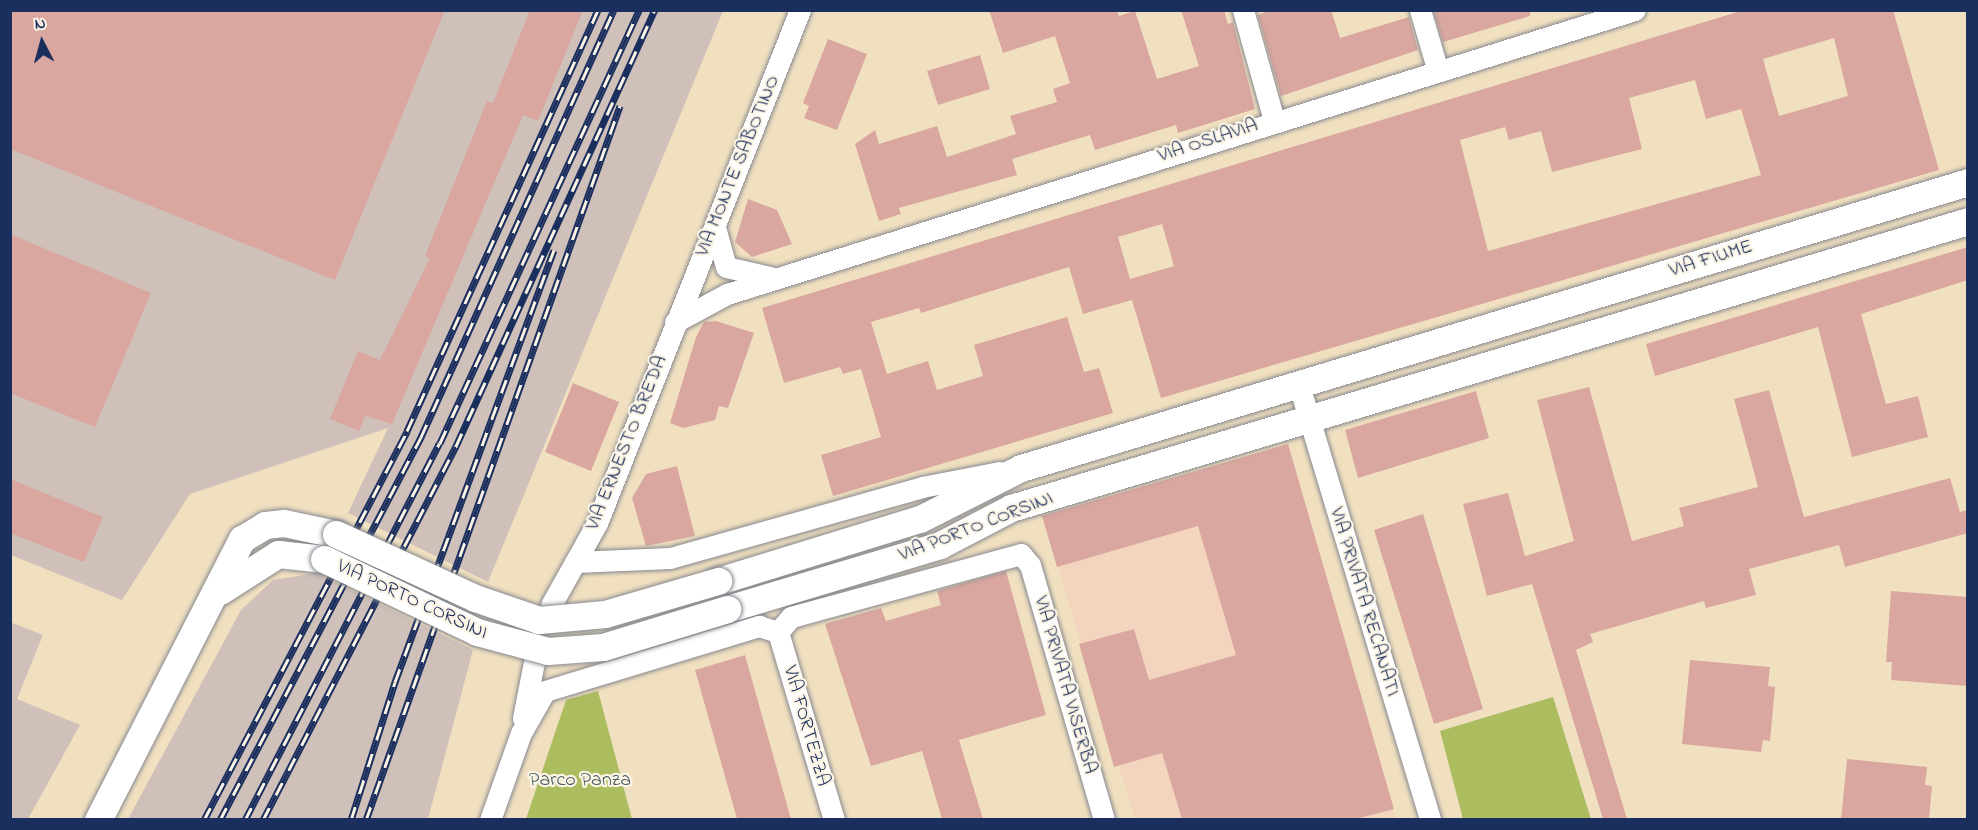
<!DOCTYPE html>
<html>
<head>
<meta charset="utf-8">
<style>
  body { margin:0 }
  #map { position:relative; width:1978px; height:830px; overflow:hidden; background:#f1e0c0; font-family:"Indie Flower",sans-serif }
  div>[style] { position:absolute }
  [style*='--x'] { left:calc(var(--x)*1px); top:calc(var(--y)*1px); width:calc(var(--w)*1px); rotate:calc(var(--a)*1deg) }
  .built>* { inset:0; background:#f3d4be }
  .industrial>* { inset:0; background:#cfc0ba }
  .green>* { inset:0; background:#acbd60 }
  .building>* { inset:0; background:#d9a7a0 }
  .roads { filter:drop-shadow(0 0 2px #86888f) drop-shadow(0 0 2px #86888f) }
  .minor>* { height:21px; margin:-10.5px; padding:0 10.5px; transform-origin:10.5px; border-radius:10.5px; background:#fff }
  .tertiary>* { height:27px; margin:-13.5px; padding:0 13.5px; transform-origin:13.5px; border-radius:13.5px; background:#fff }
  .rail>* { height:7px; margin-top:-3.5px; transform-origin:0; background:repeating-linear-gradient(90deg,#fcf5e5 0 14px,#1b2f5e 0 28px); box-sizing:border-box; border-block:2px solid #1b2f5e }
  .bridges { filter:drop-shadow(0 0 2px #86888f) drop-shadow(0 0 2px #86888f) }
  .tertiary-bridge>* { height:27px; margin:-13.5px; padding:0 13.5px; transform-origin:13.5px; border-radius:13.5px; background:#fff }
  span { translate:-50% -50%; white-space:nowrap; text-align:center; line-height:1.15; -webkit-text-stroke:4.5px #fcf5e5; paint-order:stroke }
  .street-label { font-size:20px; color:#1b2f5e }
  .park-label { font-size:20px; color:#465a5f }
  .frame { position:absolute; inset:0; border:12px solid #1b2f5e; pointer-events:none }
  .north { position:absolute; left:12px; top:12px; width:60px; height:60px; -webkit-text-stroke:4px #fcf5e5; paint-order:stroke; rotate:354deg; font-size:16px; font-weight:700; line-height:24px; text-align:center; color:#1b2f5e }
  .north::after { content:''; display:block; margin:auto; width:21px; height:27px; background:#1b2f5e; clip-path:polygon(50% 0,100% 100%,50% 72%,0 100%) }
</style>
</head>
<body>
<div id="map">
  <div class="built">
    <i style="clip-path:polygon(1288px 444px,1396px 819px,1135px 819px,1042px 516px)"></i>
  </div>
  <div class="industrial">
    <i style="clip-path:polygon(10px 11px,723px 11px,488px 582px,348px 513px,388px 428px,190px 494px,122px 600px,11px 555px)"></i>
    <i style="clip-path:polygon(316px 573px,473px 650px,428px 819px,128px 819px,241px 610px,273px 580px)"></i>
    <i style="clip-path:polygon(10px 622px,43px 635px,17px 699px,80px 725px,28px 819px,11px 819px)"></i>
  </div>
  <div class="green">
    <i style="clip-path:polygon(598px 691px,632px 819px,526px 819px,566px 700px)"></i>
    <i style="clip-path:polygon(1553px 697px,1591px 819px,1463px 819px,1440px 731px)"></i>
  </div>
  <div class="building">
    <i style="clip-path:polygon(10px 10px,445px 10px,335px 280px,10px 149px)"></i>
    <i style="clip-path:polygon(530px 10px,583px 10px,538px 121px,523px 115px,392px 424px,365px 416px,359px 431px,330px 419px,358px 351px,380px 360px,430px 258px,425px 256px,487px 101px,493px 103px)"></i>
    <i style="clip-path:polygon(989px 10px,1117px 10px,1119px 16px,1135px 11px,1157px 79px,1199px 66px,1181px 10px,1224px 10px,1228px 24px,1233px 22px,1255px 109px,1178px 133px,1176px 125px,1095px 150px,1090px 135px,1012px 159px,1017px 175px,899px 208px,901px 214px,879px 221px,855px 144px,875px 130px,879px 144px,937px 126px,947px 157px,1016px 134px,1010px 116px,1057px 102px,1053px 89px,1070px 83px,1055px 36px,1003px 53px)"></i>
    <i style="clip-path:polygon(1271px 10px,1331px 10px,1340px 38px,1409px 17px,1418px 50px,1281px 96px,1258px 15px)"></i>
    <i style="clip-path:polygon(1433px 10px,1530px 10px,1530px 16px,1443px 42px)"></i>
    <i style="clip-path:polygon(evenodd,1744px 10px,1893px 10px,1939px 170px,1161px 398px,1132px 300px,1083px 314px,1069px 267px,921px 313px,919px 308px,871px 322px,887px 374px,928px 361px,937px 390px,983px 376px,974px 345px,1067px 317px,1084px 372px,1099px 368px,1113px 413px,833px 496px,821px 455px,881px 437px,861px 369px,843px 374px,840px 367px,784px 383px,762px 308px,1744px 10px,1834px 38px,1848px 96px,1779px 116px,1763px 59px,1834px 38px,1744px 10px,1695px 80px,1706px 119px,1741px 109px,1761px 175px,1488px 251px,1460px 140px,1505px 127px,1509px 140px,1541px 131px,1552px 172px,1642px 149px,1629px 98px,1695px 80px,1744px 10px,1162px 224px,1174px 266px,1130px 279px,1118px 237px,1162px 224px)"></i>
    <i style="clip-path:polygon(828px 39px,867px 54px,837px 130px,804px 118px,809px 106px,803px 103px)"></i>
    <i style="clip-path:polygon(980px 55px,990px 89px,938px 105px,927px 71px)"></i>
    <i style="clip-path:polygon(748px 199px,777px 210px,792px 244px,752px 257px,735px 242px)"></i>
    <i style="clip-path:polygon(10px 234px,151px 293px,95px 427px,10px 393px)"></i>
    <i style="clip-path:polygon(1968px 247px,1968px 280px,1861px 314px,1886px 404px,1918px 396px,1928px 437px,1852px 457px,1818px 327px,1655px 376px,1646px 344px)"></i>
    <i style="clip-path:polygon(716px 321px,754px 333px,728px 408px,719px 406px,715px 420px,683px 428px,670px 423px,696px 337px,704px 322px)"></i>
    <i style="clip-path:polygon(573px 383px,619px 402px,591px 471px,545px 452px)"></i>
    <i style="clip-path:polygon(1589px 387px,1632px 541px,1684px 526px,1679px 508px,1758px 487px,1734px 399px,1769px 390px,1804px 517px,1950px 478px,1960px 512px,1968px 510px,1968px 533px,1845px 567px,1839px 545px,1749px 569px,1756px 595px,1706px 608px,1704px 601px,1590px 634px,1593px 642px,1576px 650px,1627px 819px,1603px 819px,1532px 584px,1487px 596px,1463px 504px,1508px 493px,1525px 556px,1574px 541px,1537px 400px)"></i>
    <i style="clip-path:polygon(1476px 391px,1489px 438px,1358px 478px,1345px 430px)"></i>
    <i style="clip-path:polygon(1288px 444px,1394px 809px,1356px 819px,1182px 819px,1162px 753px,1114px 767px,1079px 644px,1134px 629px,1149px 680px,1236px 655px,1198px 526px,1057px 567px,1042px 516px)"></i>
    <i style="clip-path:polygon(677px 466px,695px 536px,646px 546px,632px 498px,646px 474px)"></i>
    <i style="clip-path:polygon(10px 479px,103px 517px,84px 562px,10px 533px)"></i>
    <i style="clip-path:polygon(1423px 514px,1483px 709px,1434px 724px,1374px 530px)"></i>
    <i style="clip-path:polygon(1006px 571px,1046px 715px,959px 740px,983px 819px,942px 819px,922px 751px,871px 766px,825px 624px,881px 608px,886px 621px,941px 605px,937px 591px)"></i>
    <i style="clip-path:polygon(1891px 591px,1968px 597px,1968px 686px,1891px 680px,1892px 662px,1886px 662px)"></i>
    <i style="clip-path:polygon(745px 655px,791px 819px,737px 819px,695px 670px)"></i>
    <i style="clip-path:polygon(1690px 660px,1770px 667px,1768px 686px,1775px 687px,1770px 741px,1763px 740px,1761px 752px,1682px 744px)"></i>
    <i style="clip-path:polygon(1847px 759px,1927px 767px,1925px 785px,1932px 786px,1929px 819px,1841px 819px)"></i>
  </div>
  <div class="roads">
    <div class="minor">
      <i style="--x:1243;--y:10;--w:114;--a:74.3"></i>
      <i style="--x:1420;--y:10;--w:64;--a:73.6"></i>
      <i style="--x:715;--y:227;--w:41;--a:74.6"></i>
      <i style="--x:726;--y:267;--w:45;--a:12.8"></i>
      <i style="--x:675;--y:322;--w:59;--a:-28.3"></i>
      <i style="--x:727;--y:294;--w:951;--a:-17.37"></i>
      <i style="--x:1299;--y:385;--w:454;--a:73.2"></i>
      <i style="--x:575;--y:562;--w:95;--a:-2.4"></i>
      <i style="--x:670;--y:558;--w:262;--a:-15.7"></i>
      <i style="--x:922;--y:487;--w:79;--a:-10.9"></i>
      <i style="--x:551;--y:605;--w:94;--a:-60.7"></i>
      <i style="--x:597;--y:523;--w:552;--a:-68.41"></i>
      <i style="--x:778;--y:632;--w:20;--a:-49"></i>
      <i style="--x:791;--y:617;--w:238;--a:-15.3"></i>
      <i style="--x:1021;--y:554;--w:14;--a:51"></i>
      <i style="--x:1030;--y:565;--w:266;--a:73.8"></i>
      <i style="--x:778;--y:632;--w:196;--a:73.4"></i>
      <i style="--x:545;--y:691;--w:224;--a:-16.9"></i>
      <i style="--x:759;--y:626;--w:20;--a:18"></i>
      <i style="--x:523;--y:718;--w:57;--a:-78.9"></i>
      <i style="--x:490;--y:820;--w:92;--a:-70.4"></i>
      <i style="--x:521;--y:733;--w:48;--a:-60.3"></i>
    </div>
    <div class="tertiary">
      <i style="--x:718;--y:581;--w:211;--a:-17.1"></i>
      <i style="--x:920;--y:519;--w:113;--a:-26.8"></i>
      <i style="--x:1021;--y:468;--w:989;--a:-16.8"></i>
      <i style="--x:220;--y:591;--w:69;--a:-32.5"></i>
      <i style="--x:278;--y:554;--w:46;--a:6.2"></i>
      <i style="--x:727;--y:609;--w:222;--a:-16.7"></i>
      <i style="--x:940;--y:545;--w:80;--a:-27.5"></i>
      <i style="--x:1011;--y:508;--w:999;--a:-16.69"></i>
      <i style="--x:98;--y:820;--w:316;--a:-62.9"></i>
      <i style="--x:242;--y:539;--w:27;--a:-31"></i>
      <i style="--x:265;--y:525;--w:19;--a:-6"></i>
      <i style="--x:284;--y:523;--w:53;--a:11.9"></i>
    </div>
  </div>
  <div class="rail">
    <i style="--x:204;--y:820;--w:439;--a:-62.4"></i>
    <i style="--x:407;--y:431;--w:462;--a:-65.6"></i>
    <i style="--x:220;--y:820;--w:433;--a:-62.3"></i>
    <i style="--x:421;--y:437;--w:469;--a:-65.7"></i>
    <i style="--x:245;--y:820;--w:424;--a:-62.7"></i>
    <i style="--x:440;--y:443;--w:477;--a:-65.3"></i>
    <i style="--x:263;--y:820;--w:421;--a:-62.7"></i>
    <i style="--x:456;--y:446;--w:479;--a:-65.5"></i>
    <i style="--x:351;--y:820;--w:145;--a:-72.3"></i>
    <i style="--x:395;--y:682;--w:460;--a:-69.8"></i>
    <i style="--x:366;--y:820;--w:758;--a:-70.42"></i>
  </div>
  <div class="bridges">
    <div class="tertiary-bridge">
      <i style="--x:336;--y:534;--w:153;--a:24.7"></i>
      <i style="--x:475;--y:598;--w:68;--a:19"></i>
      <i style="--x:539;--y:620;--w:66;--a:-5.2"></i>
      <i style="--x:605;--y:614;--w:118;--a:-16.3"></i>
      <i style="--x:324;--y:559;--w:170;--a:25.5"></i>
      <i style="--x:477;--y:632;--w:73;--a:15"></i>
      <i style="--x:548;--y:651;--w:55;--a:-4.2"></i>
      <i style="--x:603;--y:647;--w:130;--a:-17"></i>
    </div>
  </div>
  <div class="street-label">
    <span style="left:1208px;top:141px;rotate:-18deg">VIA OSLAVIA</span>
    <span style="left:738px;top:166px;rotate:-68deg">VIA MONTE SABOTINO</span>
    <span style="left:1711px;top:259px;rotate:-17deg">VIA FIUME</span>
    <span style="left:627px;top:443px;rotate:-68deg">VIA ERNESTO BREDA</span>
    <span style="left:976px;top:527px;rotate:-21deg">VIA PORTO CORSINI</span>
    <span style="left:412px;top:600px;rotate:25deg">VIA PORTO CORSINI</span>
    <span style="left:1364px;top:602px;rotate:73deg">VIA PRIVATA RECANATI</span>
    <span style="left:1065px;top:685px;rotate:74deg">VIA PRIVATA VISERBA</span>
    <span style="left:806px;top:726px;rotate:74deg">VIA FORTEZZA</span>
  </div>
  <div class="park-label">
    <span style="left:580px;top:780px">Parco Panza</span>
  </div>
  <div class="frame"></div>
  <div class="north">N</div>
</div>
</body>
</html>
